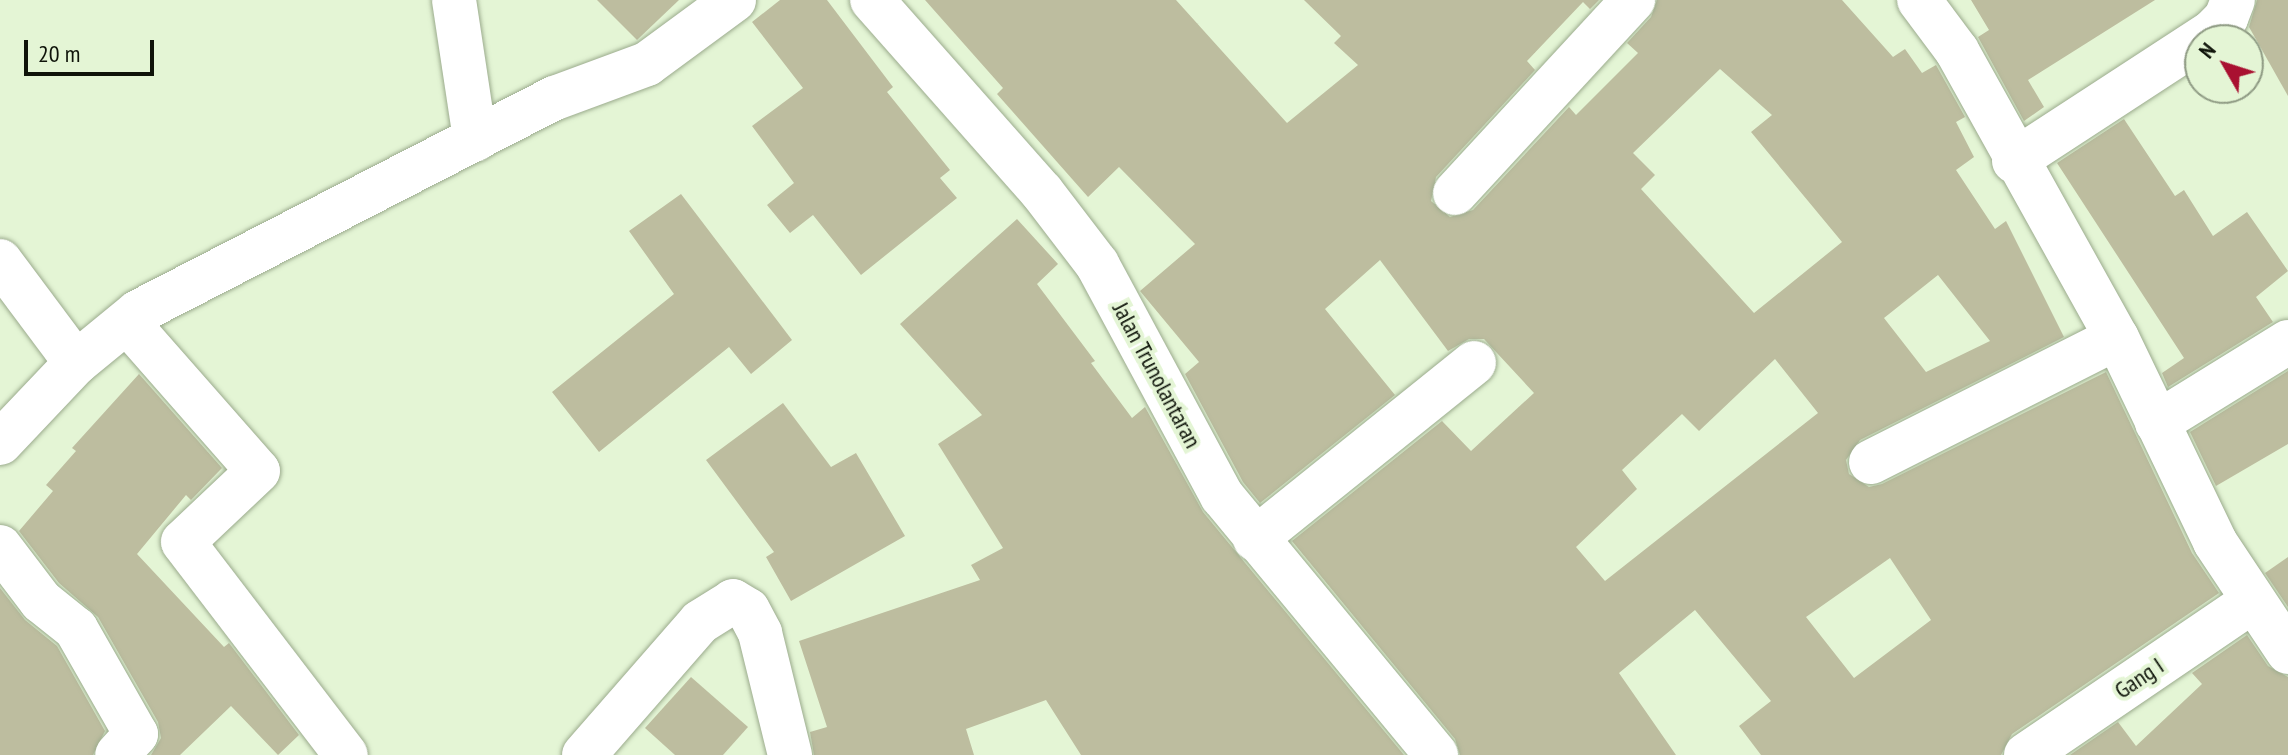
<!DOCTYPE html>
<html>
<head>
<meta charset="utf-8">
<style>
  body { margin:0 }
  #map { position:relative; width:2288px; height:755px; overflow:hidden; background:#e4f5d5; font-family:"PT Sans Narrow",sans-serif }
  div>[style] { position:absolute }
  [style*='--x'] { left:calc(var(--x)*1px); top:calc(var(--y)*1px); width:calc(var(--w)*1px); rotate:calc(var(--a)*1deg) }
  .building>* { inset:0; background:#bdbd9f }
  .roads { filter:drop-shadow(0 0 2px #9bab8d) drop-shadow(0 0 2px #9bab8d) }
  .minor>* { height:44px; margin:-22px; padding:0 22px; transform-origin:22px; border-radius:22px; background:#fff }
  .tertiary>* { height:44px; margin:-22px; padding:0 22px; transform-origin:22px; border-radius:22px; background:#fff }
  span { translate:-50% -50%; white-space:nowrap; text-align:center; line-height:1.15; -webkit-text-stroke:8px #e4f5d5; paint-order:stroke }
  .street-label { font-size:24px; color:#0f140a }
  .north { position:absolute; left:2184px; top:24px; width:80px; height:80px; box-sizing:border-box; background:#e4f5d5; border:2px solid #8f9b84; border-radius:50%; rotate:309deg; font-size:22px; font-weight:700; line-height:32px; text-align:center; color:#0f140a }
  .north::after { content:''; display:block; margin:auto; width:28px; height:36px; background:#a91131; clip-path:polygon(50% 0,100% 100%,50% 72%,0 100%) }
  .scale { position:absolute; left:24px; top:40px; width:130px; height:36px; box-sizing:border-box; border:4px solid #0f140a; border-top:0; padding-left:10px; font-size:24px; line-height:28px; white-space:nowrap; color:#0f140a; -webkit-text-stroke:6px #e4f5d5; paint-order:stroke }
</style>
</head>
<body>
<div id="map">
  <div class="building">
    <i style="clip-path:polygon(597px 0,679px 0,637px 40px)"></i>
    <i style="clip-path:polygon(780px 0,827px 0,893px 87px,887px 92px,950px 170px,940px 178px,957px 198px,861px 275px,813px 215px,790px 233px,767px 205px,794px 183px,752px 126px,803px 88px,752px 22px)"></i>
    <i style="clip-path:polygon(evenodd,925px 0,1176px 0,1287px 123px,1358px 65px,1334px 43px,1341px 36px,1304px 0,1599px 0,1590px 9px,1583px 2px,1527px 61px,1535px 70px,1436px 177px,1431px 201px,1450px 217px,1473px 210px,1569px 107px,1576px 115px,1638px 53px,1627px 43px,1651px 17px,1657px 0,1842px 0,1893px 57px,1905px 49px,1922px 73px,1936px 65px,1965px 117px,1956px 122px,1974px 157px,1956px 170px,1995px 229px,2006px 221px,2064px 337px,1860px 440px,1846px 460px,1849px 474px,1869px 487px,1882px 484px,2106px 372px,2192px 553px,2219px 593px,2012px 734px,2001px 755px,1761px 755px,1739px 726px,1771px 701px,1695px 610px,1619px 673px,1676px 755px,1460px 755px,1455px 739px,1292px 541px,1442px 421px,1471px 451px,1534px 393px,1484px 339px,1469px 339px,1448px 351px,1380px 260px,1325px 309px,1395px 395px,1260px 503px,1243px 482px,1185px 374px,1199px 362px,1140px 291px,1195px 244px,1119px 167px,1088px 197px,997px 94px,1003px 88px,925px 0,1720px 69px,1772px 115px,1751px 132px,1842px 242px,1754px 313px,1641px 189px,1655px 175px,1633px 153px,1720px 69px,925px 0,1938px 275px,1990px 341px,1926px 372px,1884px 318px,1938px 275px,925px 0,1775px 359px,1818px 413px,1605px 581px,1576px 547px,1637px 489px,1622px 470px,1682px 414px,1699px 431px,1775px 359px,925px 0,1890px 558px,1931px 620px,1854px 678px,1806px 617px,1890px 558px)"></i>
    <i style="clip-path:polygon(1971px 0,2155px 0,2028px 80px,2044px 107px,2024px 121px,1978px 37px,1989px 30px)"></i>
    <i style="clip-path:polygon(2257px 0,2288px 0,2288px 96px,2249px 27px)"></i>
    <i style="clip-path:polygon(2124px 119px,2175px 196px,2184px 190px,2213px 236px,2247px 212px,2288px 271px,2256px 297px,2273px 322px,2168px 387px,2162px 373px,2184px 358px,2057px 163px)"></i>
    <i style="clip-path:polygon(681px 194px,792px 340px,751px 374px,729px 347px,599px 452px,552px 392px,674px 294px,629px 231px)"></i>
    <i style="clip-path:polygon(1017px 219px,1058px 264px,1037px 284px,1095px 361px,1091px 363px,1132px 418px,1145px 407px,1203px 512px,1404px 755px,1081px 755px,1046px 700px,966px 729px,974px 755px,814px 755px,810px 732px,827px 727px,799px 641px,980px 580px,971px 565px,1003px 548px,938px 444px,982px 415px,900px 324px)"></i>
    <i style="clip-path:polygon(2288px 371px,2288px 444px,2216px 486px,2190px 432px)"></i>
    <i style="clip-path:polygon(139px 374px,222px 468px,191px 500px,186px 495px,137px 554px,224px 647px,229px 643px,299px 735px,278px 755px,231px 706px,180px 755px,151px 755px,161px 738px,158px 722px,98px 617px,59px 583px,19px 531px,53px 491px,46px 485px,76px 451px,72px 448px)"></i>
    <i style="clip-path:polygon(783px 403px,831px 467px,856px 453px,905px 536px,791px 601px,766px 557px,774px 552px,706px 460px)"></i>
    <i style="clip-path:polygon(2288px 557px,2288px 607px,2265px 573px)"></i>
    <i style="clip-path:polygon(0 588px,25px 620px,57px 646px,105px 731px,93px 755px,0 755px)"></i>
    <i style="clip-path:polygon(2247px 635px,2268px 666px,2288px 677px,2288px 755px,2070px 755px,2118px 722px,2136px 746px,2202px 684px,2192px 673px)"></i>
    <i style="clip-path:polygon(691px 677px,748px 727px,723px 755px,675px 755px,645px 728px)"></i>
  </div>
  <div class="roads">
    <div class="minor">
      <i style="--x:454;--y:0;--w:141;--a:81.4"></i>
      <i style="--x:1919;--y:0;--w:64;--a:53.3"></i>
      <i style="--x:1957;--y:51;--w:329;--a:60.9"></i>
      <i style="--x:2117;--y:338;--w:226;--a:64.3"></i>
      <i style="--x:2215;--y:542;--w:132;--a:56.4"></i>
      <i style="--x:2014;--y:161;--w:236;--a:-33.1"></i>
      <i style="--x:2212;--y:32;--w:20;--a:-45"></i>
      <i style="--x:2226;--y:18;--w:19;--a:-69"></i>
      <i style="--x:1455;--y:193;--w:263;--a:-47.3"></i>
      <i style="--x:0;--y:261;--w:127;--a:53.3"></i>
      <i style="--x:127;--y:322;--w:198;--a:48.7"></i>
      <i style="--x:258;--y:471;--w:103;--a:136.6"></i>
      <i style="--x:183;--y:542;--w:268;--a:52.6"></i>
      <i style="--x:2157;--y:423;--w:154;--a:-31.7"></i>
      <i style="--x:1871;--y:462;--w:275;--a:-26.8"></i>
      <i style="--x:1255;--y:539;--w:281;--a:-38.8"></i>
      <i style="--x:0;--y:547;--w:68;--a:52.8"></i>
      <i style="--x:41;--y:601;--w:45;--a:38.7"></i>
      <i style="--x:76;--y:629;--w:121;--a:60.3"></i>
      <i style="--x:136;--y:734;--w:28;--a:132"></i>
      <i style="--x:584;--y:755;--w:176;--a:-48.9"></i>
      <i style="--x:700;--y:622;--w:39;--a:-32"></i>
      <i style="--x:733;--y:601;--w:17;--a:31"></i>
      <i style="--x:748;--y:610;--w:26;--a:62"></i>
      <i style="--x:760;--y:633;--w:126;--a:76.2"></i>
      <i style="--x:2026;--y:755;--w:272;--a:-34.2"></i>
    </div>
    <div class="tertiary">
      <i style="--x:872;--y:0;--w:256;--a:48.5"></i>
      <i style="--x:1042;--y:192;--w:91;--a:52.6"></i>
      <i style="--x:1097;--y:264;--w:264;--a:61.7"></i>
      <i style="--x:1222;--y:496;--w:336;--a:50.4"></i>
      <i style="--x:0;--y:443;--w:110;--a:-46.5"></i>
      <i style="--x:76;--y:363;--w:80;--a:-39.4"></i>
      <i style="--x:138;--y:312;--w:469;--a:-27.2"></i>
      <i style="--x:555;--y:98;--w:98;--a:-20.3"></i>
      <i style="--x:647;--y:64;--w:108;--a:-36.3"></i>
    </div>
  </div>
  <div class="street-label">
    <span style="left:1157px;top:375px;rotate:62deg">Jalan Trunolantaran</span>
    <span style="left:2139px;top:678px;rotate:-34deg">Gang I</span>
  </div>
  <div class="north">N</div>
  <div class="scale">20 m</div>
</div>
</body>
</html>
